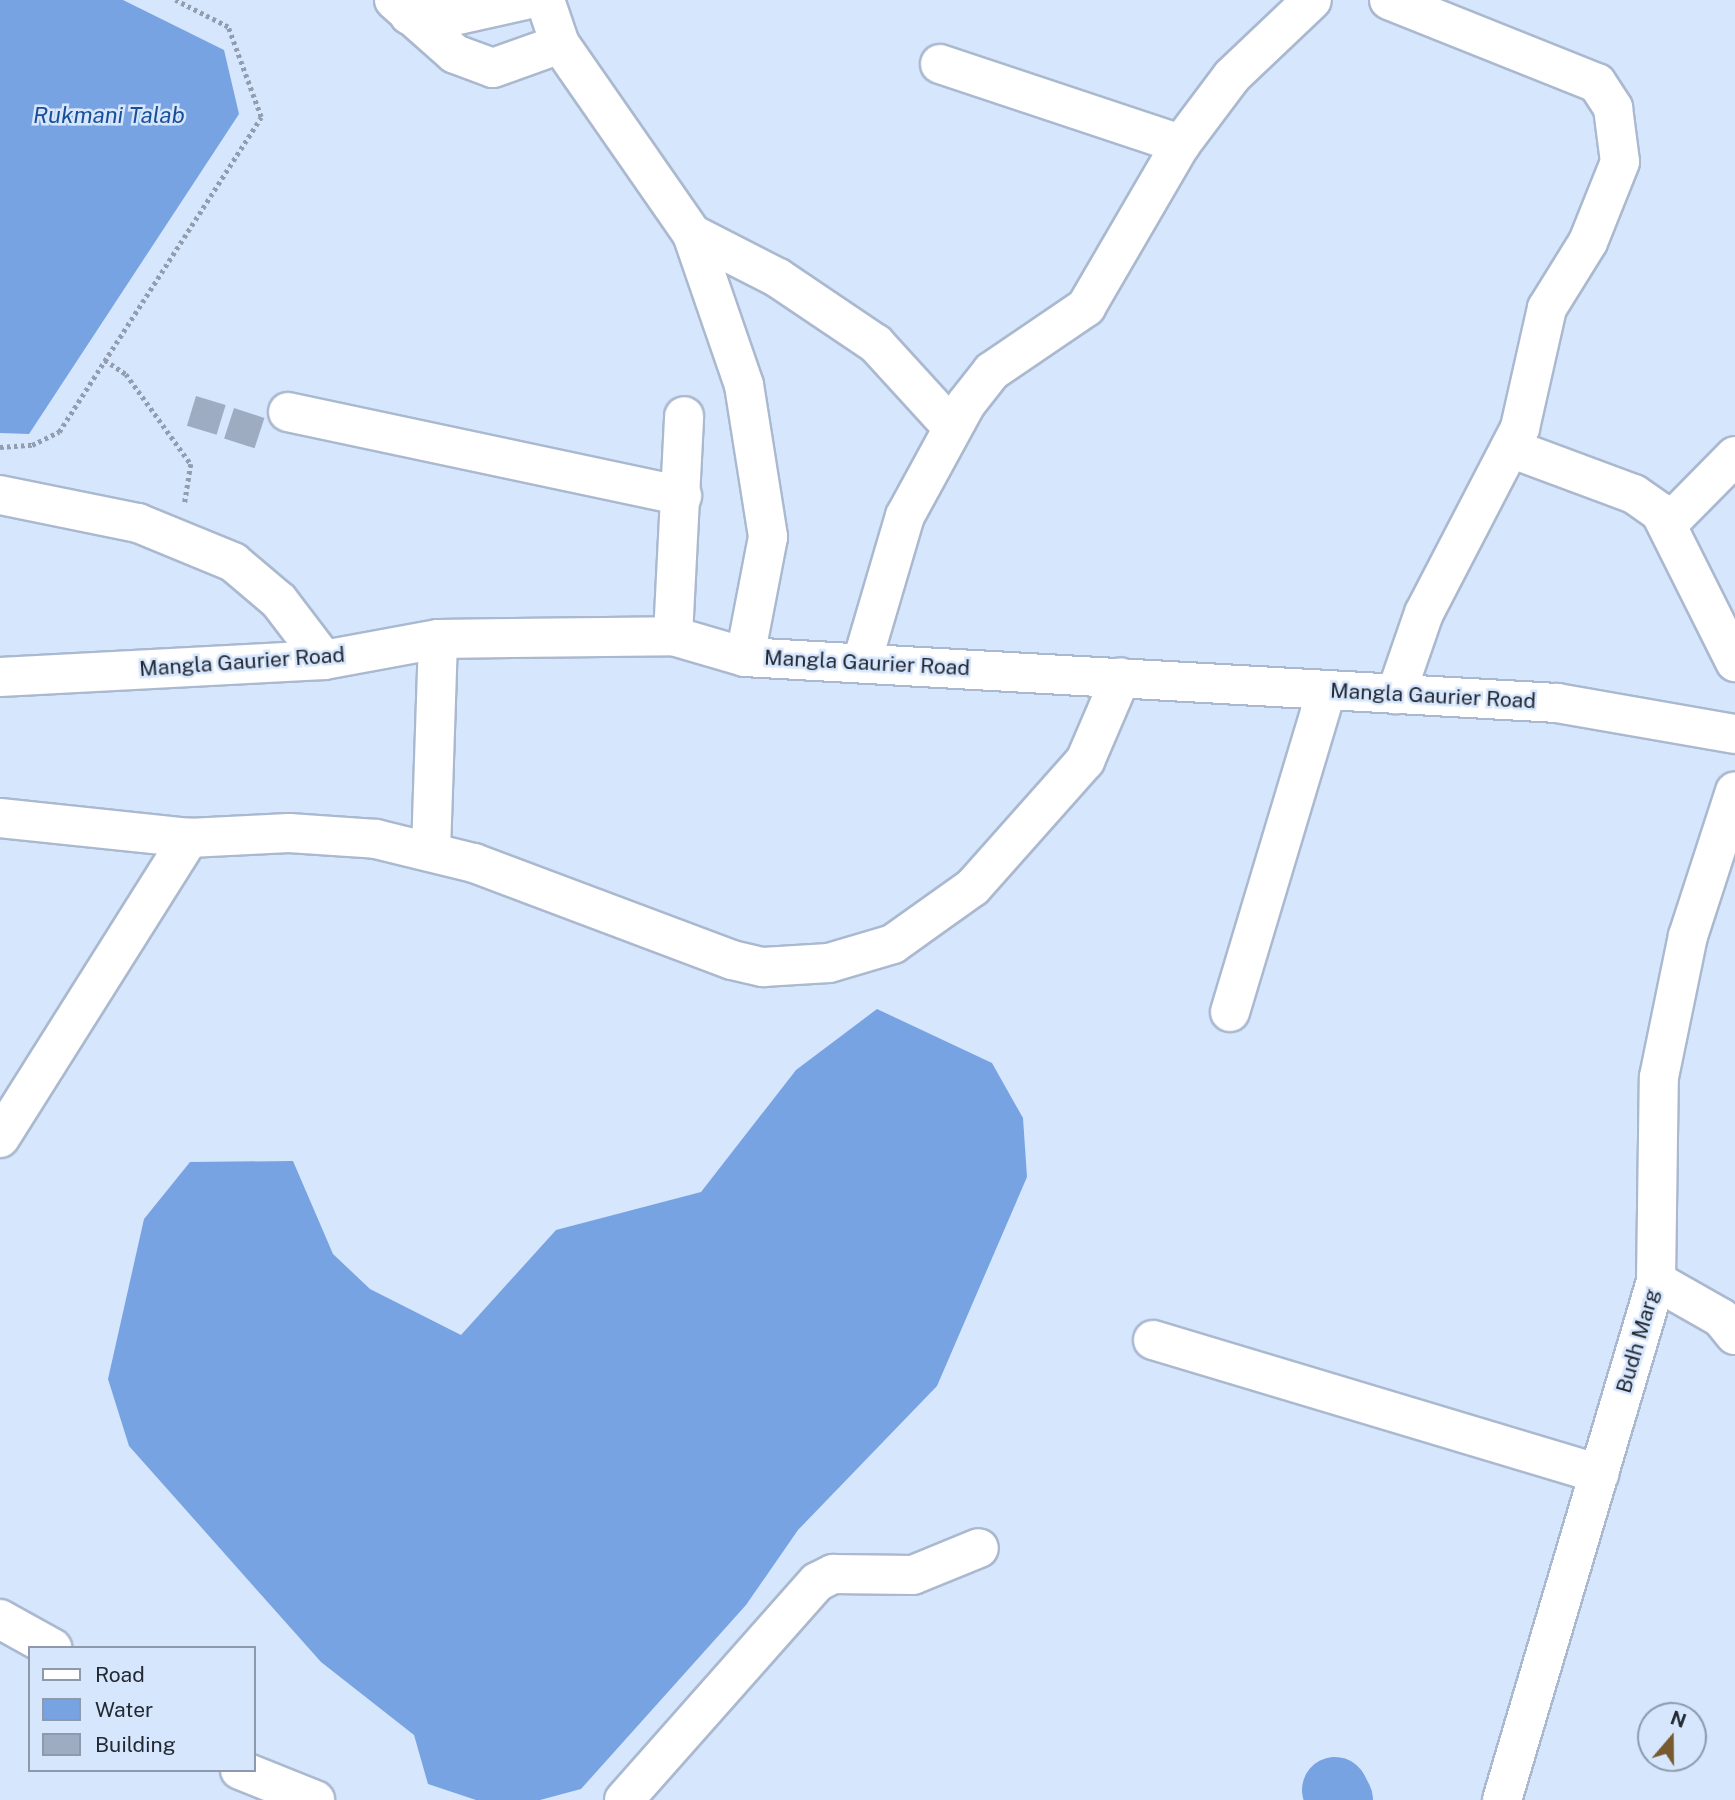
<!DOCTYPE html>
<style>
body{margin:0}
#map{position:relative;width:1735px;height:1800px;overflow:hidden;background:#d6e6fd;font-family:"Public Sans",sans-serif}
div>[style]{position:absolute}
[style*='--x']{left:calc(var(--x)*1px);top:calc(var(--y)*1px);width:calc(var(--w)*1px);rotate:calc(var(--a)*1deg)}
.water>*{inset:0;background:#78a3e2}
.river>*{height:66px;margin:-33px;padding:0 33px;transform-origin:33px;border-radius:33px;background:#78a3e2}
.building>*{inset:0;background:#9eacc2;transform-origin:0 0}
.path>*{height:4.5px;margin-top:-2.25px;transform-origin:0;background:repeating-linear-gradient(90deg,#929eb0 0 3.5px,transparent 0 7px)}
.roads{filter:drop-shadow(2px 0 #aab9cf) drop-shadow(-2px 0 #aab9cf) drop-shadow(0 2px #aab9cf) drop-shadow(0 -2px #aab9cf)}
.minor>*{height:38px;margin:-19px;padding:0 19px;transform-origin:19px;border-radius:19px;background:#fff}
span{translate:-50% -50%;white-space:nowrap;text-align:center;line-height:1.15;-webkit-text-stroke:5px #d6e6fd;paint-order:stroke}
.street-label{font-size:21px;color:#232932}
.water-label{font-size:23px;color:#194e99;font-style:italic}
.legend{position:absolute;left:28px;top:1646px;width:228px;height:126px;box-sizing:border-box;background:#d6e6fd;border:2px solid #8e9aac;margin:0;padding:9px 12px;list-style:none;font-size:21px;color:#232932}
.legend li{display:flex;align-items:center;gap:14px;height:35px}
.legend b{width:35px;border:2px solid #8e9aac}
.north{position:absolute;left:1637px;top:1702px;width:70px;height:70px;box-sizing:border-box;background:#d6e6fd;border:2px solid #8e9aac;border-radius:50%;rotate:20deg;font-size:19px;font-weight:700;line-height:28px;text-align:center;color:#232932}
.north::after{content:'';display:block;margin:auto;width:24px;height:32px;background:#775b2e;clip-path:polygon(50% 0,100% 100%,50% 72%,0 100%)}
</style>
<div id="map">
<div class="water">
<i style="clip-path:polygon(0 0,123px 0,224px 50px,239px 114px,29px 434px,0 433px)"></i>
<i style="clip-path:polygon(877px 1009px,992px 1063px,1023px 1118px,1027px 1177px,937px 1386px,798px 1530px,746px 1605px,581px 1789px,540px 1800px,476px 1800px,428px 1784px,414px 1735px,321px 1662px,129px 1446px,108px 1379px,144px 1219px,190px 1162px,293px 1161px,333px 1254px,370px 1289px,461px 1335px,556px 1230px,701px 1192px,796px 1070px)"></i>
</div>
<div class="river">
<i style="--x:1335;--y:1790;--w:11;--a:63"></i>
</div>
<div class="building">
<i style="left:196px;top:396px;width:31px;height:31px;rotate:17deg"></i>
<i style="left:234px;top:408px;width:32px;height:32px;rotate:18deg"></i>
</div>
<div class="path">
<i style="--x:105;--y:360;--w:25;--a:34"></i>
<i style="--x:126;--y:374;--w:111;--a:54.2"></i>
<i style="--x:191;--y:464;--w:39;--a:99"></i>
<i style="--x:0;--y:447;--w:32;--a:-4"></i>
<i style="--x:32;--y:445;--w:30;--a:-26"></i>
<i style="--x:59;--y:432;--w:374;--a:-57.3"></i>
<i style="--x:261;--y:117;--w:96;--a:-110.1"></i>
<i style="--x:228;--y:27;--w:59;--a:-153"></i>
</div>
<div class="roads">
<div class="minor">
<i style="--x:394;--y:0;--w:81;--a:41.5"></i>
<i style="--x:455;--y:54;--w:40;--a:20.2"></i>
<i style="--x:493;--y:68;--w:71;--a:-19.7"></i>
<i style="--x:545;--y:0;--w:46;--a:71.2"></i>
<i style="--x:560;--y:44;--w:231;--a:55.2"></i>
<i style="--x:692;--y:234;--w:160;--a:71"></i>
<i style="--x:744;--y:385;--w:154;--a:81"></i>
<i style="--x:768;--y:537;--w:122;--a:100.9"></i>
<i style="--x:1389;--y:0;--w:224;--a:21.8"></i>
<i style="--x:1597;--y:83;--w:30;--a:57"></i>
<i style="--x:1613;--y:108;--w:54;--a:82.6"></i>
<i style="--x:1620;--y:162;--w:86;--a:111.8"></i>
<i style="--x:1588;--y:242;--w:78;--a:121.8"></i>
<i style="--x:1547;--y:308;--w:123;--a:102.7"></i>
<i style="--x:1520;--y:428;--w:208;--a:117.4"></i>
<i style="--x:1424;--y:613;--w:86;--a:109.1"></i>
<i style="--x:409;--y:15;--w:40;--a:2.9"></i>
<i style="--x:449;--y:17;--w:78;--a:-12.6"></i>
<i style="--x:940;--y:64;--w:254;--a:18.4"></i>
<i style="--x:692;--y:234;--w:97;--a:27.1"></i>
<i style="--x:778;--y:278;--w:118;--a:34"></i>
<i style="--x:876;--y:344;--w:111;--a:47.6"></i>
<i style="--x:288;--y:412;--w:403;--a:12"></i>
<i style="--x:1510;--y:448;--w:132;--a:20.4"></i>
<i style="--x:1634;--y:494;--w:32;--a:35"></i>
<i style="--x:1660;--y:512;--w:168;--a:63.4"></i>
<i style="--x:0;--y:495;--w:141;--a:11.5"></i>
<i style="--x:138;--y:523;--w:103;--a:22.3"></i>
<i style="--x:233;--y:562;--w:60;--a:40.3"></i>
<i style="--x:279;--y:601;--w:74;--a:52.7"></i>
<i style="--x:1667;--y:525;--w:97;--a:-45.4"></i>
<i style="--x:673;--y:636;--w:220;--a:-87.1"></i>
<i style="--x:862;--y:662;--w:152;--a:-73.6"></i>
<i style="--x:905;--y:516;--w:128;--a:-61.4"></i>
<i style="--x:966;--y:404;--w:42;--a:-51.8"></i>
<i style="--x:992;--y:371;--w:114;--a:-34.2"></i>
<i style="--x:1086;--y:307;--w:189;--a:-59.8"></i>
<i style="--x:1181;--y:144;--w:85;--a:-53.1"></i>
<i style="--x:1232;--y:76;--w:110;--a:-43.5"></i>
<i style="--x:0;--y:677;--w:324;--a:-3"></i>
<i style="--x:324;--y:660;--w:116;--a:-10.4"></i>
<i style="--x:438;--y:639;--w:235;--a:-0.7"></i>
<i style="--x:673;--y:636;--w:75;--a:16.3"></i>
<i style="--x:745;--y:657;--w:813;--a:3.24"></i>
<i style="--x:1557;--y:703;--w:181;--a:9.9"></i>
<i style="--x:0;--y:818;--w:190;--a:6"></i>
<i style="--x:189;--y:838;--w:100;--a:-2.9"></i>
<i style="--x:289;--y:833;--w:87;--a:3.9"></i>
<i style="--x:376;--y:839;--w:101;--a:13.8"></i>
<i style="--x:474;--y:863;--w:276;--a:20.6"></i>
<i style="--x:732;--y:960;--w:32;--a:13"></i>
<i style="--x:763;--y:967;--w:66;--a:-3.5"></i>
<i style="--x:829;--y:963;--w:67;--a:-16.5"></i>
<i style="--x:893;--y:944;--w:98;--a:-35.5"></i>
<i style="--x:973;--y:887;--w:169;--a:-48.4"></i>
<i style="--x:1085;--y:761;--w:91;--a:-66.8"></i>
<i style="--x:431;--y:851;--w:212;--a:-88.1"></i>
<i style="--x:1230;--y:1012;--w:335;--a:-73.3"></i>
<i style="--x:0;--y:1138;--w:355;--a:-57.8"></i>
<i style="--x:1656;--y:1281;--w:75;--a:29.6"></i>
<i style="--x:1721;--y:1318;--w:22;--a:51"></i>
<i style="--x:1153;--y:1340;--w:466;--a:16.7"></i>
<i style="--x:0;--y:1619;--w:60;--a:29.1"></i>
<i style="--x:240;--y:1770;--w:81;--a:21.8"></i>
<i style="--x:624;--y:1800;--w:291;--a:-48.5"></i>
<i style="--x:817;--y:1582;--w:18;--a:-27"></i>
<i style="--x:833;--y:1574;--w:80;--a:0.7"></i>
<i style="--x:913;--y:1575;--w:71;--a:-22.2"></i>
<i style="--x:1502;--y:1800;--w:541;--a:-73.47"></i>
<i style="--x:1656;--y:1281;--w:204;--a:-89.2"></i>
<i style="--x:1659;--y:1077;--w:144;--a:-78.4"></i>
<i style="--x:1688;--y:936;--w:152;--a:-72"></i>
</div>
</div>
<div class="street-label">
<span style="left:242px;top:662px;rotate:-4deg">Mangla Gaurier Road</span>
<span style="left:867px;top:663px;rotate:3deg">Mangla Gaurier Road</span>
<span style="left:1433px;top:696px;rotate:3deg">Mangla Gaurier Road</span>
<span style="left:1638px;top:1341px;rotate:-74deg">Budh Marg</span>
</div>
<div class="water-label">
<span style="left:109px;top:115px">Rukmani Talab</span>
</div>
<ul class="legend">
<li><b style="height:9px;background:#fff"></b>Road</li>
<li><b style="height:19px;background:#78a3e2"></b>Water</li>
<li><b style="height:19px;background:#9eacc2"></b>Building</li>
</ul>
<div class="north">N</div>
</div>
